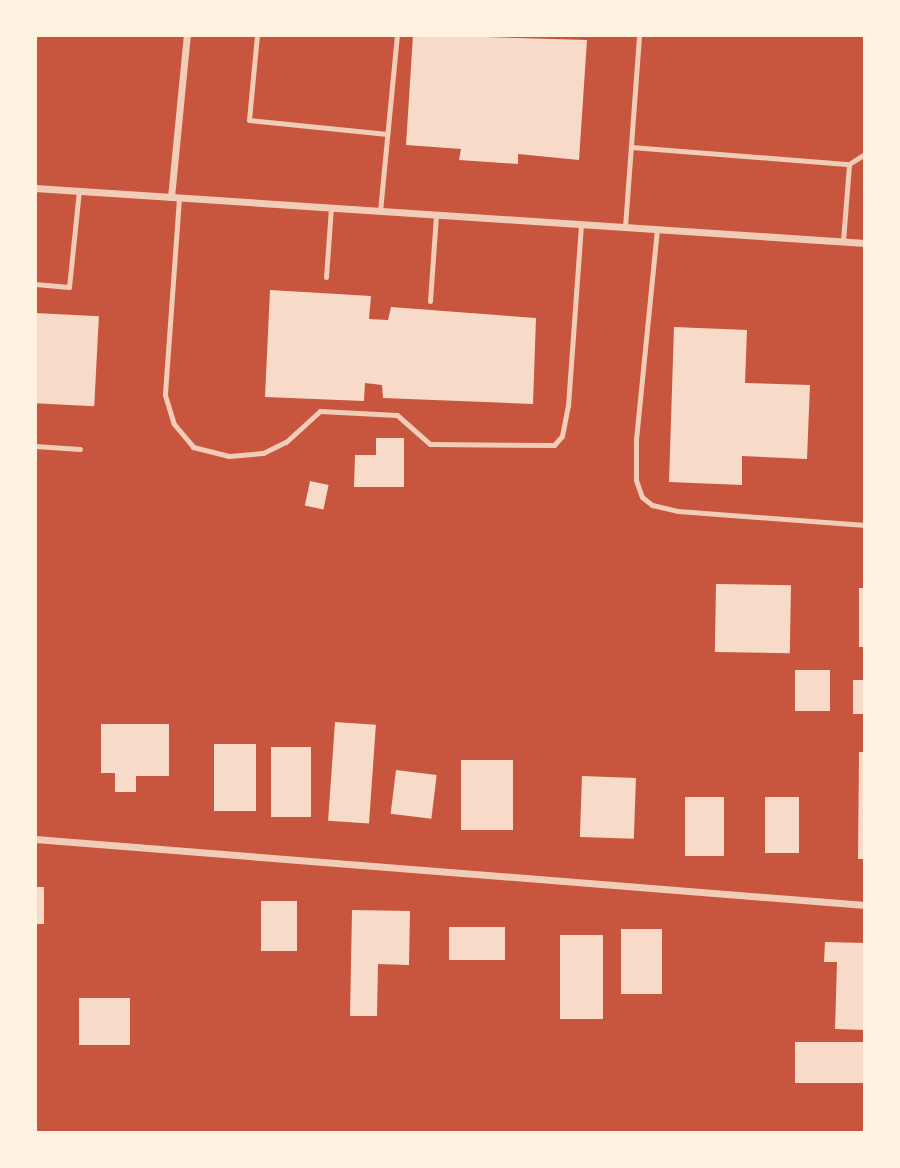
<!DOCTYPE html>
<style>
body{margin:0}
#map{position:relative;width:900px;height:1168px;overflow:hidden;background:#c8553d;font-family:Inter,sans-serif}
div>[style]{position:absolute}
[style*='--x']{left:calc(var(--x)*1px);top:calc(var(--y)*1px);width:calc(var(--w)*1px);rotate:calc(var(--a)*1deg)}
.building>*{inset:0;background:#f7dbc8;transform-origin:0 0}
.service>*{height:5px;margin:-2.5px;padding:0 2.5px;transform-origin:2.5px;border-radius:2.5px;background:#f1ccb7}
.minor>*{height:7px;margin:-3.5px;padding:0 3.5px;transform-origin:3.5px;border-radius:3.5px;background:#f1ccb7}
span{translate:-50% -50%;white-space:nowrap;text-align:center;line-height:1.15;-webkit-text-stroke:5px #fff3e0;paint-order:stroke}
.frame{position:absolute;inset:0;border:37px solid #fff3e0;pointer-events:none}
</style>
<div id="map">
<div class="building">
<i style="clip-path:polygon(413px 35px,587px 40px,579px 160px,518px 154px,518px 164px,459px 160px,461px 149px,406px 145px)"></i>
<i style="clip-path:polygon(270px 290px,371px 296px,369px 319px,388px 320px,391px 307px,536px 318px,533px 404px,383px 398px,382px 385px,365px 383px,364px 401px,265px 397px)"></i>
<i style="left:35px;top:313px;width:64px;height:90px;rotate:3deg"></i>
<i style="clip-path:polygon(674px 327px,747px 330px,745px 383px,810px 385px,807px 459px,742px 456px,742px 485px,669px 482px)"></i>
<i style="clip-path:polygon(376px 438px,404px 438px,404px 487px,354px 487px,355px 455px,376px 455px)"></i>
<i style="left:310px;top:481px;width:19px;height:25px;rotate:12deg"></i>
<i style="left:716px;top:584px;width:75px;height:68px;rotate:1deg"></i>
<i style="left:859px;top:588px;width:6px;height:59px"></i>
<i style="left:795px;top:670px;width:35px;height:41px"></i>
<i style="left:853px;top:680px;width:12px;height:34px"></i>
<i style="left:335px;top:722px;width:41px;height:99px;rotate:4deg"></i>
<i style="clip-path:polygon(101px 724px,169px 724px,169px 776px,136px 776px,136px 792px,115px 792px,115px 773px,101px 773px)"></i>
<i style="left:214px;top:744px;width:42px;height:67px"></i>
<i style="left:271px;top:747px;width:40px;height:70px"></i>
<i style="clip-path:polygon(859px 752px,865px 752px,865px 859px,858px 859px)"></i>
<i style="left:461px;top:760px;width:52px;height:70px"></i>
<i style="left:396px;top:770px;width:41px;height:44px;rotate:7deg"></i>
<i style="left:582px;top:776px;width:54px;height:61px;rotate:2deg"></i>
<i style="left:685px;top:797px;width:39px;height:59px"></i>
<i style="left:765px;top:797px;width:34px;height:56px"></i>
<i style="left:35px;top:887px;width:9px;height:37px"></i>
<i style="left:261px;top:901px;width:36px;height:50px"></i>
<i style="clip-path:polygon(352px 910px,410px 911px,409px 965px,378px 964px,377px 1016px,350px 1016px)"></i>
<i style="left:449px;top:927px;width:56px;height:33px"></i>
<i style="left:621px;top:929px;width:41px;height:65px"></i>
<i style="left:560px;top:935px;width:43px;height:84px"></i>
<i style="clip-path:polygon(825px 942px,865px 943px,865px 1030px,835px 1029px,837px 962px,824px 962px)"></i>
<i style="left:79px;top:998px;width:51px;height:47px"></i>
<i style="left:795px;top:1042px;width:70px;height:41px"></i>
</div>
<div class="service">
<i style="--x:257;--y:35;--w:85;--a:95.4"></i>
<i style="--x:249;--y:120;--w:139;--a:5.8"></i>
<i style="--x:631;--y:147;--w:219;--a:4.5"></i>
<i style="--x:849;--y:164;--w:19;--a:-32"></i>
<i style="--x:179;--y:198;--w:197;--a:94.1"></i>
<i style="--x:165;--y:395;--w:30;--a:73"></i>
<i style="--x:174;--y:424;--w:30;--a:50"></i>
<i style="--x:193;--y:447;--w:37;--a:14"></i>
<i style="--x:229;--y:456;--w:34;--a:-5"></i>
<i style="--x:263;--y:453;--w:25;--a:-26"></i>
<i style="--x:286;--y:442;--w:46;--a:-42.4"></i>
<i style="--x:320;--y:411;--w:77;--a:3"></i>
<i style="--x:397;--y:415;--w:44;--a:41.3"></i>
<i style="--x:430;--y:444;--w:124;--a:0.5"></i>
<i style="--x:554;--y:445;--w:12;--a:-48"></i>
<i style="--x:562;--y:436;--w:31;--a:-79"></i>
<i style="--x:568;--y:406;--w:182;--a:-85.9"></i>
<i style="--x:380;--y:211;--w:177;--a:-84.5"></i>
<i style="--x:625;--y:227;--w:193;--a:-85.8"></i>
<i style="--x:657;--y:229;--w:212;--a:95.7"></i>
<i style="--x:636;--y:440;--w:40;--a:90"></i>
<i style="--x:636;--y:480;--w:18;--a:71"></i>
<i style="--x:642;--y:497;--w:13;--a:39"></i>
<i style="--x:652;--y:505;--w:27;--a:13"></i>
<i style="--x:678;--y:511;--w:188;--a:4.3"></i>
<i style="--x:843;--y:241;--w:77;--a:-85.5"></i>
<i style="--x:326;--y:277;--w:69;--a:-85.9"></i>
<i style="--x:35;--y:284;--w:34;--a:5"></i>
<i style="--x:69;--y:287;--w:97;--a:-84.1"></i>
<i style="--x:430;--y:301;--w:86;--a:-86"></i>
<i style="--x:35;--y:446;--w:45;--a:3.8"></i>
</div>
<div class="minor">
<i style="--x:35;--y:188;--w:832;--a:3.79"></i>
<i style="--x:171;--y:197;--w:163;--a:-84.4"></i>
<i style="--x:35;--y:839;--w:833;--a:4.55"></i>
</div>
<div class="frame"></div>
</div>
